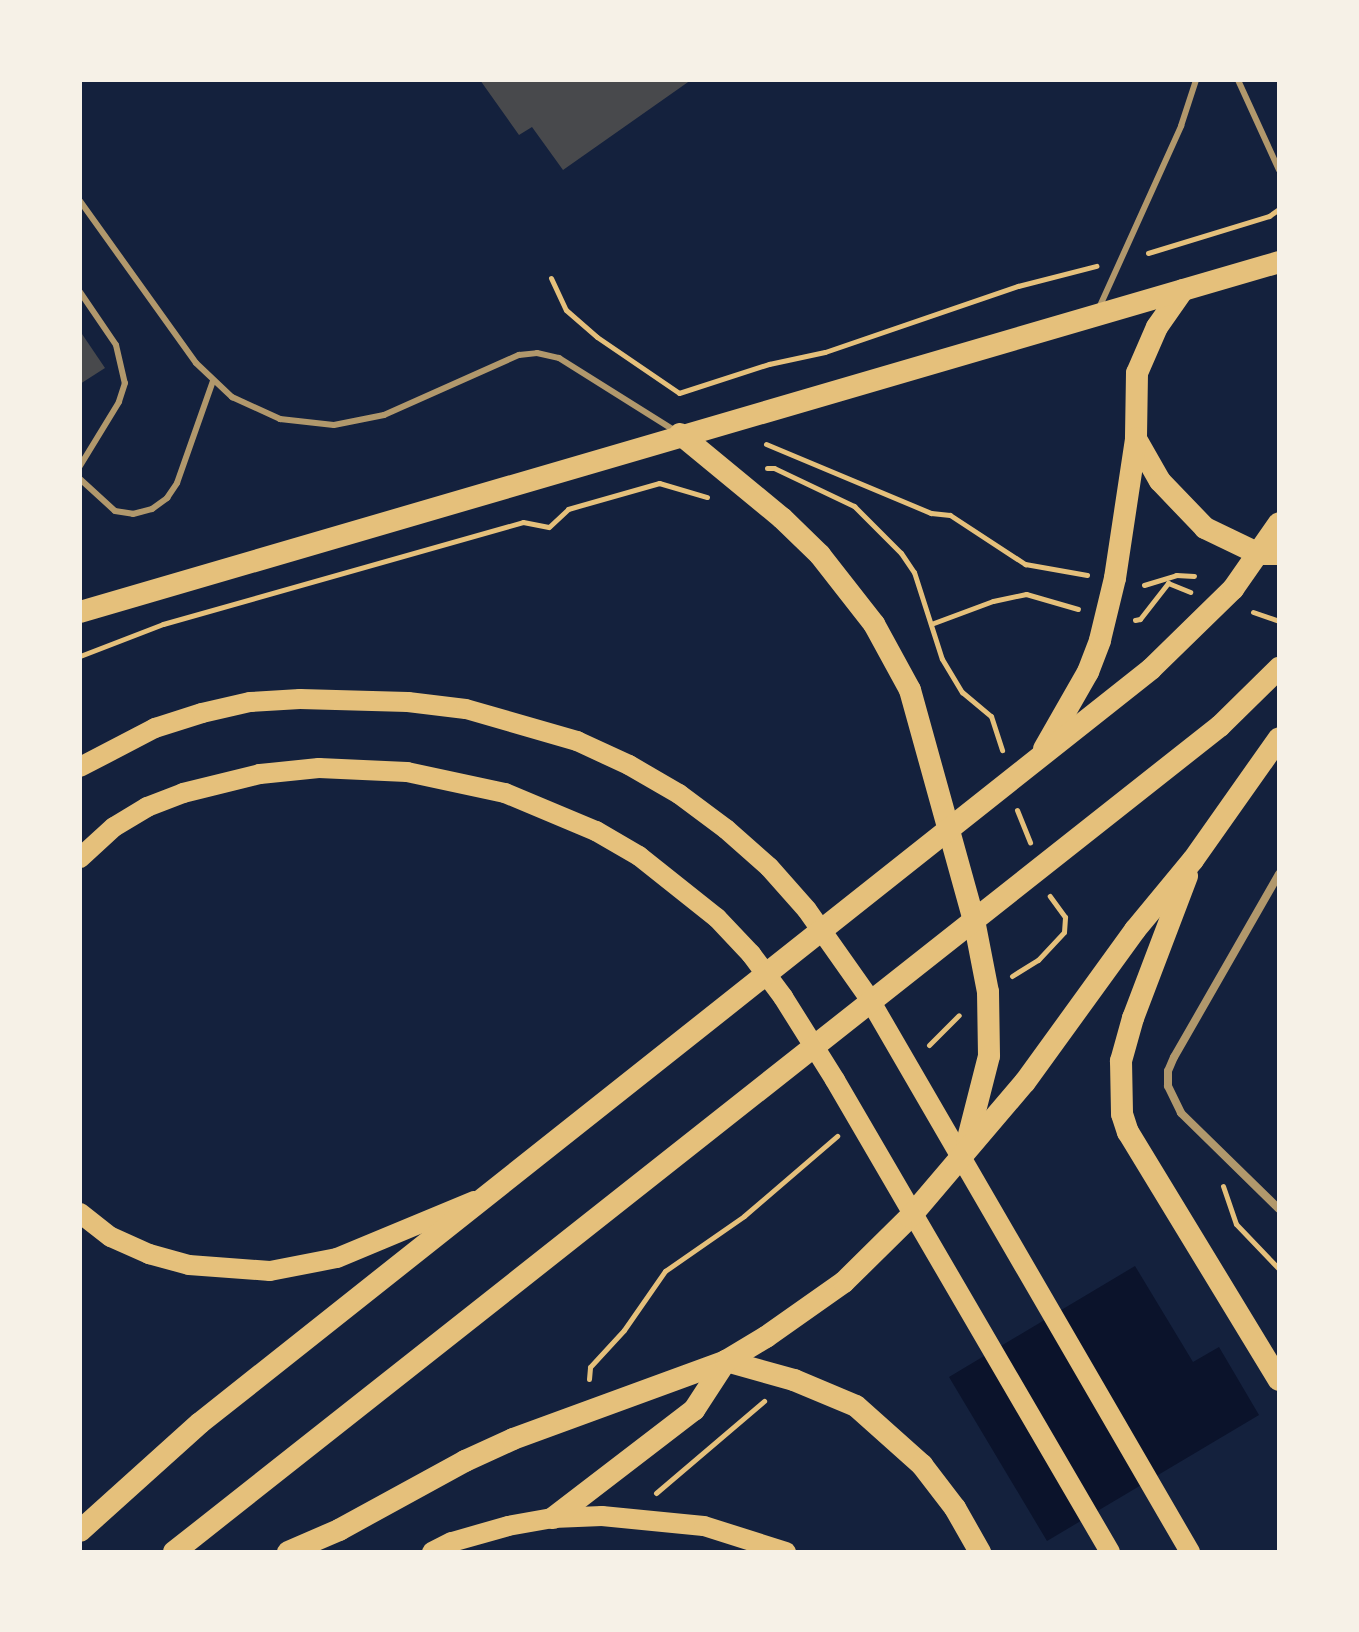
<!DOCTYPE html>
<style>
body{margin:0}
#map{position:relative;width:1359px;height:1632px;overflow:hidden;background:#14213d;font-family:"Playfair Display",serif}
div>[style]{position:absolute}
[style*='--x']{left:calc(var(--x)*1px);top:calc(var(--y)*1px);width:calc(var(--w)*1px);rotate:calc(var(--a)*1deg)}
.water>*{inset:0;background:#0b132b}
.building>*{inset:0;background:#48494c}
.path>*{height:5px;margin:-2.5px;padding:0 2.5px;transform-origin:2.5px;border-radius:2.5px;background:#e5c07b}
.service>*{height:6px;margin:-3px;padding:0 3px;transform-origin:3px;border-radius:3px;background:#b1986c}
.minor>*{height:8px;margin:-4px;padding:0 4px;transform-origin:4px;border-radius:4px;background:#b1986c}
.primary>*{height:20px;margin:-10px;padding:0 10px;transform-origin:10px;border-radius:10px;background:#e5c07b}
.trunk>*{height:22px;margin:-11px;padding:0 11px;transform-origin:11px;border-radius:11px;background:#e5c07b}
span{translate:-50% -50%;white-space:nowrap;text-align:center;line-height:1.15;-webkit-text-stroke:6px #f6f1e7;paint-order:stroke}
.frame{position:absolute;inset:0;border:82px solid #f6f1e7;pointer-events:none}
</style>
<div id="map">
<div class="water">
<i style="clip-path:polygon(1135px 1266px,1193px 1362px,1219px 1347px,1259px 1415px,1047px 1541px,949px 1377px)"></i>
</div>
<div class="building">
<i style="clip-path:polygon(480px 80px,691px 80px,563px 170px,532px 127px,519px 135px)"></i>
<i style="clip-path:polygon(80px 331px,105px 368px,80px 384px)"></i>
</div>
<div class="path">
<i style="--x:1148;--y:253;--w:127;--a:-17"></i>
<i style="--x:1269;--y:216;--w:12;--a:-35"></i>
<i style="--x:551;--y:278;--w:35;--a:65"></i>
<i style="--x:566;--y:310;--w:41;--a:41.1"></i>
<i style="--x:597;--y:337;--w:99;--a:34.3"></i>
<i style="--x:679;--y:393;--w:95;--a:-17.9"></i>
<i style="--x:769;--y:364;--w:57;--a:-12.1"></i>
<i style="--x:825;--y:352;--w:204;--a:-18.9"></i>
<i style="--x:1018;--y:286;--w:81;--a:-14.4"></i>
<i style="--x:766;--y:444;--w:179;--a:22.7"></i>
<i style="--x:931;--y:513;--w:19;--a:6"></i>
<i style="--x:950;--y:515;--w:90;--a:33.2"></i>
<i style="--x:1025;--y:564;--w:63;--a:10.1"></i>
<i style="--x:767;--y:468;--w:7;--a:0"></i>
<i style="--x:774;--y:468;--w:89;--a:25.4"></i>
<i style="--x:854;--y:506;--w:66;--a:45"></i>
<i style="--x:901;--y:553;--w:23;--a:56"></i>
<i style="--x:914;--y:572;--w:91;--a:72.2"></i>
<i style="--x:942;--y:659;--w:39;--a:59"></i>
<i style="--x:962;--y:692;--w:38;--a:40"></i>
<i style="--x:991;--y:716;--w:36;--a:72"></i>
<i style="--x:1144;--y:585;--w:34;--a:-17"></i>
<i style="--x:1176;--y:575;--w:18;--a:3"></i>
<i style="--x:1253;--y:612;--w:28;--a:19"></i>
<i style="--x:1135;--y:620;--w:5;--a:-11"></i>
<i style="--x:1140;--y:619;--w:46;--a:-52.1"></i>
<i style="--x:1168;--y:583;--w:24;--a:22"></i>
<i style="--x:931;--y:624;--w:66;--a:-20.4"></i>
<i style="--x:993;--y:601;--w:34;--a:-12"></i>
<i style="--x:1026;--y:594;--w:54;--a:16.1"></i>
<i style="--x:80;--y:656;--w:89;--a:-21.1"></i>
<i style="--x:163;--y:624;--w:374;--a:-15.8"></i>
<i style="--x:523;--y:522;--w:26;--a:11"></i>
<i style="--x:549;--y:527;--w:26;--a:-43"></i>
<i style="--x:568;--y:509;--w:95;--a:-15.9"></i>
<i style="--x:659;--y:483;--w:50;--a:16.3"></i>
<i style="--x:1017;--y:810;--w:35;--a:68"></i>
<i style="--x:1012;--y:976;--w:31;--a:-32"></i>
<i style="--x:1038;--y:960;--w:38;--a:-47"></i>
<i style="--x:1064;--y:932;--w:15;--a:-86"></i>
<i style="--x:1065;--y:917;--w:26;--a:-126"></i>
<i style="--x:929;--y:1045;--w:42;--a:-45"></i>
<i style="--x:1223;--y:1186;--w:40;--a:71.1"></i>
<i style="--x:1236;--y:1224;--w:62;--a:46.3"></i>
<i style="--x:589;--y:1379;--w:12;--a:-85"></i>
<i style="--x:590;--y:1367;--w:50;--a:-47.4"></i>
<i style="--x:624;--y:1330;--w:72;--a:-55.2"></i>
<i style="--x:665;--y:1271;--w:96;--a:-34.8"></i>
<i style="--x:744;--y:1216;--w:123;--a:-40.7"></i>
<i style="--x:656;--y:1493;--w:142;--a:-40.4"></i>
</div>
<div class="service">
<i style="--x:1238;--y:80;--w:99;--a:65.5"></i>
<i style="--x:80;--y:201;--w:199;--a:54.4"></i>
<i style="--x:196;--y:363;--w:50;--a:43.4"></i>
<i style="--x:232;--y:397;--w:53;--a:24.6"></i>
<i style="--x:280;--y:419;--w:54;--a:6.3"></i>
<i style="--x:334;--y:425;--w:51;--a:-11.3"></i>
<i style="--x:384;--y:415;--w:148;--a:-24"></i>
<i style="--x:519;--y:355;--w:18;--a:-6"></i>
<i style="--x:537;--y:353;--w:23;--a:13"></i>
<i style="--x:559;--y:358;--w:139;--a:32.1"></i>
<i style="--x:80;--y:292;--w:64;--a:55.8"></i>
<i style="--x:116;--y:345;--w:39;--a:77"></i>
<i style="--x:125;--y:383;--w:20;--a:108"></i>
<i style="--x:119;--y:402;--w:75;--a:121.4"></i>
<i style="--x:1099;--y:308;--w:200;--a:-65.7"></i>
<i style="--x:1181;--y:126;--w:48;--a:-71.9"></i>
<i style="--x:80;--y:479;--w:47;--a:42.4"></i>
<i style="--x:115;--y:511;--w:18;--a:9"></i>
<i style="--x:133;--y:514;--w:20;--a:-15"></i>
<i style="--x:152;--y:509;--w:19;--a:-36"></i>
<i style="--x:167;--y:498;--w:18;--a:-56"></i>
<i style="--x:177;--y:483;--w:108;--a:-70.6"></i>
</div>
<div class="minor">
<i style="--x:1279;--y:874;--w:211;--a:119.8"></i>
<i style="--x:1174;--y:1057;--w:15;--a:113"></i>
<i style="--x:1168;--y:1071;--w:15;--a:90"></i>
<i style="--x:1168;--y:1086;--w:30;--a:64"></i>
<i style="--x:1181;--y:1113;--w:137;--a:44.4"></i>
</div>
<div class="primary">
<i style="--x:80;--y:767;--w:85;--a:-27.5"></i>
<i style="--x:155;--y:728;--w:49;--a:-17.7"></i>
<i style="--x:202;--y:713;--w:49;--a:-12.9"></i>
<i style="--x:250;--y:702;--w:50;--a:-3.4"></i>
<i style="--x:300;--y:699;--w:108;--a:1.6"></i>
<i style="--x:408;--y:702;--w:58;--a:6.9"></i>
<i style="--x:466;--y:709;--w:116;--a:16.1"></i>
<i style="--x:577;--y:741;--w:57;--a:24.8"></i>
<i style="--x:629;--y:765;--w:58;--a:30.1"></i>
<i style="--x:679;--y:794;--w:59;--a:36.7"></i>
<i style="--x:726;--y:829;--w:57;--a:41.5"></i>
<i style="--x:769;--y:867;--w:57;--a:48.5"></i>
<i style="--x:807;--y:910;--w:104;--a:54.8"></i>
<i style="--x:867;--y:995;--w:644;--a:59.89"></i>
<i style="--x:80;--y:858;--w:46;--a:-42.4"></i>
<i style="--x:114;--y:827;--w:39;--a:-31"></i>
<i style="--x:147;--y:807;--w:39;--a:-21"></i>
<i style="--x:183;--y:793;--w:79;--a:-13.9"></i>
<i style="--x:260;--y:774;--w:59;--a:-5.8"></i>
<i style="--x:319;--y:768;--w:88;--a:2.6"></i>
<i style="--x:407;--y:772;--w:100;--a:12.1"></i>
<i style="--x:505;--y:793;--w:99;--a:22.7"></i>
<i style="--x:596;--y:831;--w:50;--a:30.2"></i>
<i style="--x:639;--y:856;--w:100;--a:38.5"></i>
<i style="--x:717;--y:918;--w:50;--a:46.6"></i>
<i style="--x:751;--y:954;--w:54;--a:53.3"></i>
<i style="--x:783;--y:997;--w:98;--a:57.9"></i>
<i style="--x:835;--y:1080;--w:546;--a:59.77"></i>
<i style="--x:80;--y:1213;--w:39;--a:38"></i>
<i style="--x:111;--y:1237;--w:42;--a:24.1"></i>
<i style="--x:149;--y:1254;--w:41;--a:15.4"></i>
<i style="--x:189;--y:1265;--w:81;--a:4.2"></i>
<i style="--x:270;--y:1271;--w:68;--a:-11"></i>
<i style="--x:337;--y:1258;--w:148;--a:-22.6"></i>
<i style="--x:432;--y:1552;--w:22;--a:-27"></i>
<i style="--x:452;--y:1542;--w:58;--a:-15.9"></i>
<i style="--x:508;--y:1526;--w:46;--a:-10.1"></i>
<i style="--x:553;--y:1518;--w:49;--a:-2.3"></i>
<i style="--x:602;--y:1516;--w:102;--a:5.6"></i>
<i style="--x:704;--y:1526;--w:86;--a:17.6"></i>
</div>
<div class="trunk">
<i style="--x:1183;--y:290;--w:45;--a:125.1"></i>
<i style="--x:1157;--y:327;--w:50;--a:113.5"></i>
<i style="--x:1137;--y:373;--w:66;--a:90.9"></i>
<i style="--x:1136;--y:439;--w:48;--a:60.3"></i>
<i style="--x:1160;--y:481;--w:65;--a:46.2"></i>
<i style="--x:1205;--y:528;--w:60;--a:25.7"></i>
<i style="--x:1259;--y:554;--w:20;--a:0"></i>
<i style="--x:680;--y:434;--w:132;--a:39.5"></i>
<i style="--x:782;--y:518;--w:53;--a:44.2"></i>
<i style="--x:820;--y:555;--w:88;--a:52"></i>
<i style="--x:874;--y:624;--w:75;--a:61.4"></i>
<i style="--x:910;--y:690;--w:239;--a:74.5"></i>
<i style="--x:974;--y:920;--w:73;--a:79"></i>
<i style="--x:988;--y:992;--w:64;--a:89.1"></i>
<i style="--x:989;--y:1056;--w:89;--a:104.3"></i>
<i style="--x:80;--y:612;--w:1249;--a:-16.27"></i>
<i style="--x:1044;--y:749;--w:89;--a:-60.3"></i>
<i style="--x:1088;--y:672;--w:34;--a:-69"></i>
<i style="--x:1100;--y:640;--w:64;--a:-76.4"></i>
<i style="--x:1115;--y:578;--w:141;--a:-81.4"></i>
<i style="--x:1187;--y:876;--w:152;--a:110.8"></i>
<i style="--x:1133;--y:1018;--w:45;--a:105.6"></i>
<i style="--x:1121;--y:1061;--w:53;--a:88.9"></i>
<i style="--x:1122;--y:1114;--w:19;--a:72"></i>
<i style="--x:1128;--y:1132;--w:290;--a:58.7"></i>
<i style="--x:726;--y:1361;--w:71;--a:15.6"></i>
<i style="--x:794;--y:1380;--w:67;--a:22.8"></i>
<i style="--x:856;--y:1406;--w:89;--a:41.8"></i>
<i style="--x:922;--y:1465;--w:54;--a:52.5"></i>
<i style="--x:955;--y:1508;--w:51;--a:60.4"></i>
<i style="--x:553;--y:1518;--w:178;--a:-37.5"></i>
<i style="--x:694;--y:1410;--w:59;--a:-56.9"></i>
<i style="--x:80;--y:1531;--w:161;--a:-42"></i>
<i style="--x:200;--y:1423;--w:1214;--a:-38.41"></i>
<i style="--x:1151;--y:669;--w:115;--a:-44.3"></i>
<i style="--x:1233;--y:589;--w:80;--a:-55.1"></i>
<i style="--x:174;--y:1552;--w:1333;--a:-38.3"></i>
<i style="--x:1220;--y:726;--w:83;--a:-44.5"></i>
<i style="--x:288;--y:1552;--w:56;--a:-23.3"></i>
<i style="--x:339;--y:1530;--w:144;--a:-28.7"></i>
<i style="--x:465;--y:1461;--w:53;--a:-24.6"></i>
<i style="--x:513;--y:1439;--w:227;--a:-20.1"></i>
<i style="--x:726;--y:1361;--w:47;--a:-31"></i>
<i style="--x:766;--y:1337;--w:95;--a:-35.2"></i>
<i style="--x:844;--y:1282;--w:93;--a:-44.6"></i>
<i style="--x:910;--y:1217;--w:177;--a:-49.6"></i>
<i style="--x:1025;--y:1082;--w:188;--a:-54.1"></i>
<i style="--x:1135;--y:930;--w:91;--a:-50.4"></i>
<i style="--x:1193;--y:860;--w:149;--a:-54.8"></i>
</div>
<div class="frame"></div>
</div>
